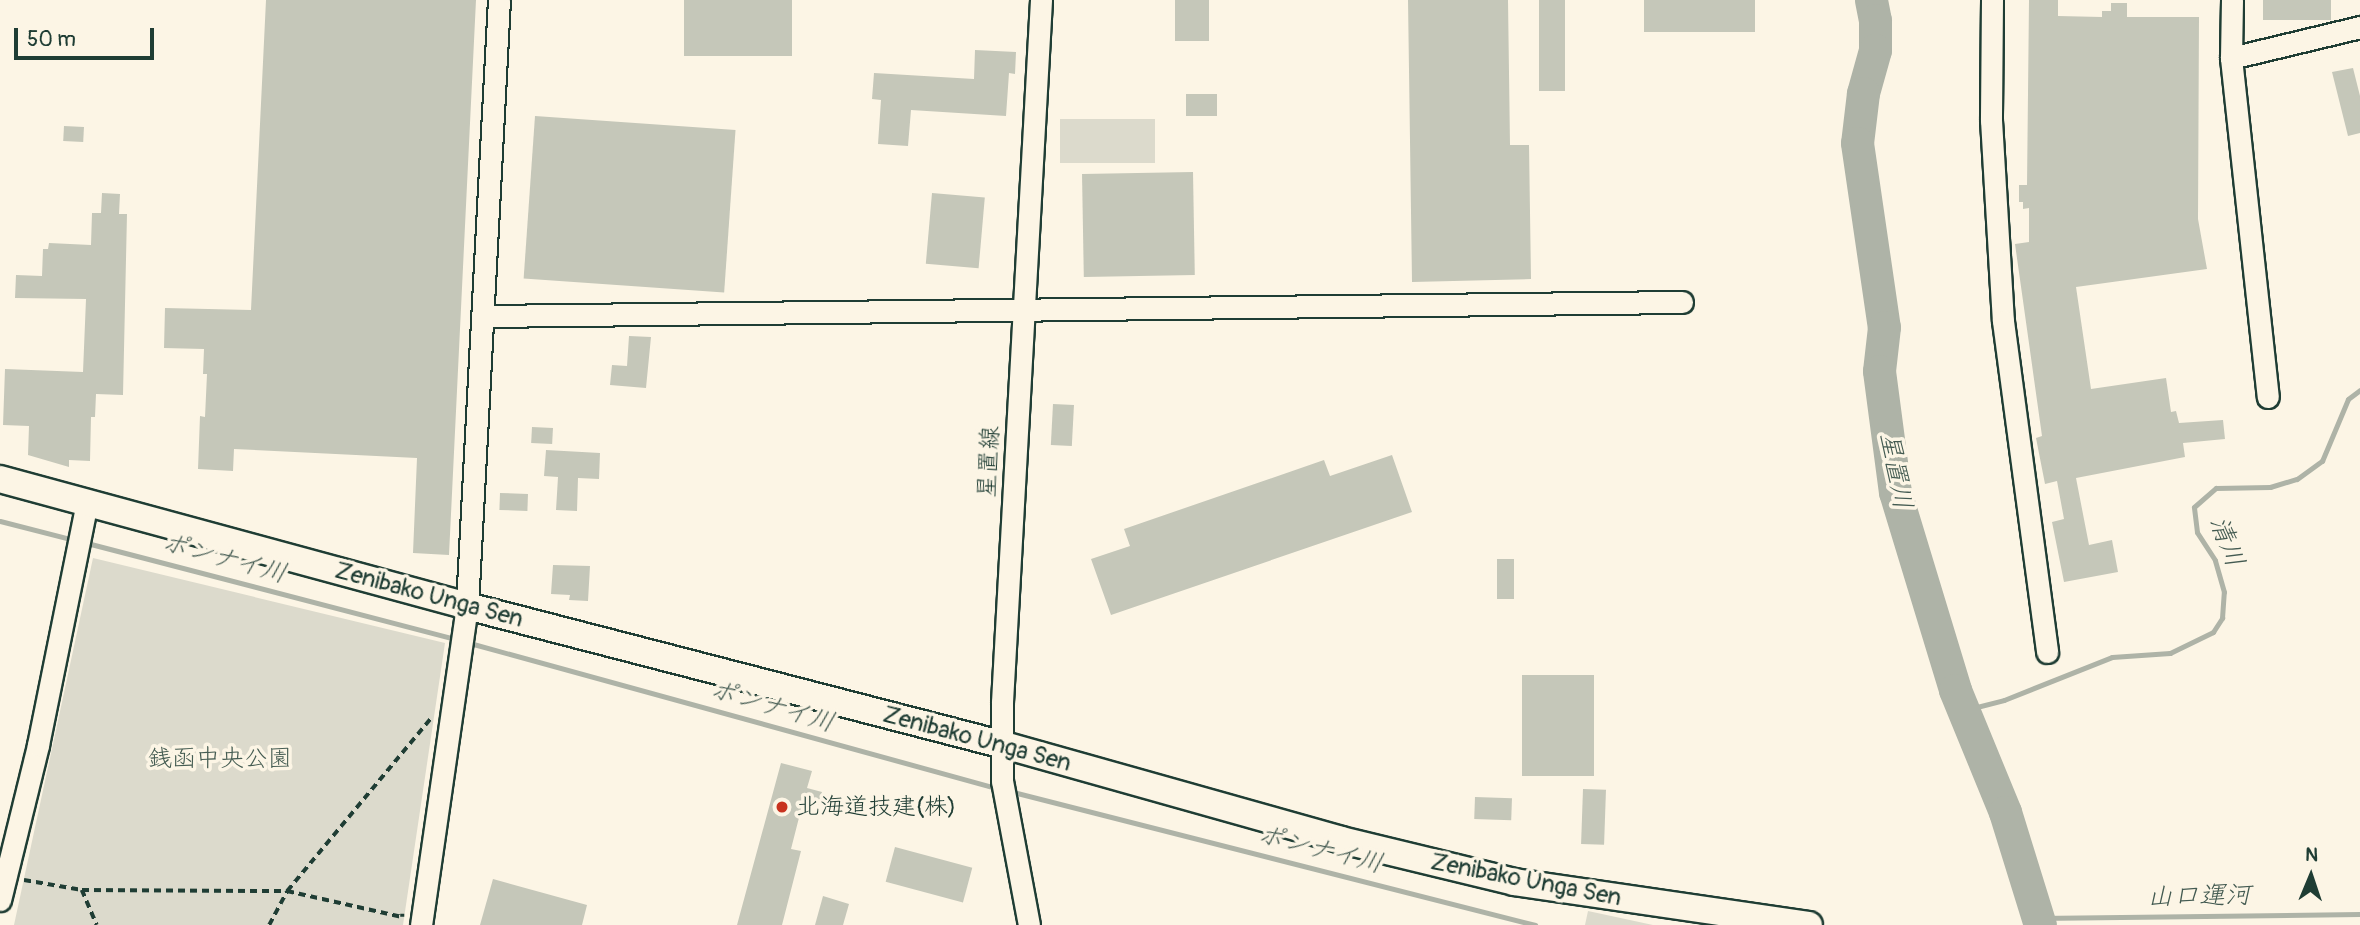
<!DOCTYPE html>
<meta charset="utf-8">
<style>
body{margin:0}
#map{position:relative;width:2360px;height:925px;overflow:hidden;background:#fcf5e5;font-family:Pangolin,"Klee One",sans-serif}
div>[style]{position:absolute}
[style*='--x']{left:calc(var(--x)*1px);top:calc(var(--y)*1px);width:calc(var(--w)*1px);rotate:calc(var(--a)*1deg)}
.green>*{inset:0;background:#dcdacc;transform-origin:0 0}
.stream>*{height:5px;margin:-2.5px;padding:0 2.5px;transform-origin:2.5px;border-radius:2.5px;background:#aeb3a7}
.river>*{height:33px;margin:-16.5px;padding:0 16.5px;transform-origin:16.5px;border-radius:16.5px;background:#aeb3a7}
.building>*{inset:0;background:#c5c7b9;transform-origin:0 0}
.path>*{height:3.5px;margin-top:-1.75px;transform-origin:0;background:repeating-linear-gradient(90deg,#1f3d34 0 7px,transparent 0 12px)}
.roads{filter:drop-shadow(2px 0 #1f3d34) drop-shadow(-2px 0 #1f3d34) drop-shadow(0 2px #1f3d34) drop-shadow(0 -2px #1f3d34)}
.minor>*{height:21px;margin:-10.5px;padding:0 10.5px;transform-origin:10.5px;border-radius:10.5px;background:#fcf5e5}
.tertiary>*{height:26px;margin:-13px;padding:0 13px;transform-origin:13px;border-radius:13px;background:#fcf5e5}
.dots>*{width:19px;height:19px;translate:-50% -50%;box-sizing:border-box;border:4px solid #fcf5e5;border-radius:50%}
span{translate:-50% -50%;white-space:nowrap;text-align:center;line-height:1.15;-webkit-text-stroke:7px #fcf5e5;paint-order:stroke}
.street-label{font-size:24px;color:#1f3d34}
.park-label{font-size:24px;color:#455c52}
.poi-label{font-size:24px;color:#1f3d34}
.left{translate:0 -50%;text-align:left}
.water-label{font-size:26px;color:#435a51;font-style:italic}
.north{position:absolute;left:2276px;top:841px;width:70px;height:70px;-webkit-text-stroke:5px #fcf5e5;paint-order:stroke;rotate:2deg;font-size:19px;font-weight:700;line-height:28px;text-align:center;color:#1f3d34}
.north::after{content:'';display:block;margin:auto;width:24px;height:32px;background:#1f3d34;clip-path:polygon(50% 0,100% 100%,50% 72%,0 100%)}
.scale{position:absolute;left:14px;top:28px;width:140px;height:32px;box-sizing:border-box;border:4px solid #1f3d34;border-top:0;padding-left:9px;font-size:21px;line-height:24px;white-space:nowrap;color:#1f3d34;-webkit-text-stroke:5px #fcf5e5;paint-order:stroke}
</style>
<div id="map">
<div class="green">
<i style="left:1155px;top:119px;width:44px;height:95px;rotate:90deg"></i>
<i style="clip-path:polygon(93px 558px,445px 643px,403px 925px,14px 925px)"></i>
<i style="clip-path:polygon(1588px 911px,1653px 925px,1585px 925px)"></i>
</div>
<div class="stream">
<i style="--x:0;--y:521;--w:76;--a:14.4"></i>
<i style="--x:83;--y:542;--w:385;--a:14.6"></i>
<i style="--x:466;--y:642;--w:550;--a:15.4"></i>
<i style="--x:1965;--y:710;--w:40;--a:-14.4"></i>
<i style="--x:2004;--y:700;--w:116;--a:-21.7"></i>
<i style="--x:2112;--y:657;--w:58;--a:-3.9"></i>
<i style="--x:2170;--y:653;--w:48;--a:-26"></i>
<i style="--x:2213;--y:632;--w:17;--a:-57"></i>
<i style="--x:2222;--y:618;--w:26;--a:-86"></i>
<i style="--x:2224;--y:592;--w:33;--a:-106"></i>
<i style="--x:2215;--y:560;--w:33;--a:-123"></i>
<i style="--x:2197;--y:532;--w:25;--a:-97"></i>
<i style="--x:2194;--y:507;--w:29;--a:-41"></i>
<i style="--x:2216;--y:488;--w:54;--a:-1.1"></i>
<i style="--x:2270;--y:487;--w:28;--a:-17"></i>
<i style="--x:2297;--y:479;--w:31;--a:-36"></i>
<i style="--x:2322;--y:461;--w:67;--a:-67.2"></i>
<i style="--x:2348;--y:399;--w:15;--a:-37"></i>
<i style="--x:1009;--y:791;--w:543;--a:14.29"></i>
<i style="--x:2038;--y:918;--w:322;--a:-0.7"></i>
</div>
<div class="river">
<i style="--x:1871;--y:0;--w:20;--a:79"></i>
<i style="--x:1875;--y:20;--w:30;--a:90"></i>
<i style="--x:1875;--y:50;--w:45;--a:105.6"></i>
<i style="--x:1863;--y:93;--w:50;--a:96.8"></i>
<i style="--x:1857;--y:143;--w:186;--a:81.7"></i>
<i style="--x:1884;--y:327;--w:44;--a:96.5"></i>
<i style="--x:1879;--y:371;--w:122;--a:82.5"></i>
<i style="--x:1895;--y:492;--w:207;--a:73.1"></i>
<i style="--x:1955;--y:690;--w:132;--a:67.7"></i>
<i style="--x:2005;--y:812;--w:118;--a:72.8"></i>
</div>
<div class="building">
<i style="clip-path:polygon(266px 0,476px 0,449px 555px,413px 553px,417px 458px,234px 449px,233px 471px,198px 469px,200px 416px,205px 417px,207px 374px,203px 374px,204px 349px,164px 348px,165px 308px,251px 310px)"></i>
<i style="left:684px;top:0;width:108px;height:56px"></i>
<i style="left:1175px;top:0;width:34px;height:41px"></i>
<i style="clip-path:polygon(1408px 0,1508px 0,1510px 145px,1529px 145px,1531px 279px,1412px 282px)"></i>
<i style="left:1539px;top:0;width:26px;height:91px"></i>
<i style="left:1644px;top:0;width:111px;height:32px"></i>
<i style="clip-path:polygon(2029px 0,2058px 0,2058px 16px,2102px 17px,2102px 11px,2111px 11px,2111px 3px,2127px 3px,2127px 17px,2199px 17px,2198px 219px,2207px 269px,2076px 287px,2091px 389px,2166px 378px,2171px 412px,2176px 411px,2179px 423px,2223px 420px,2225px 439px,2183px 443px,2185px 457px,2076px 478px,2089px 545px,2112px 540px,2118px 572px,2064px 582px,2052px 522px,2064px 519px,2057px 481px,2045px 484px,2036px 438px,2042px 436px,2015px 244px,2029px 242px,2029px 208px,2023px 209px,2023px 202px,2019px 202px,2019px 185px,2027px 185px)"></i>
<i style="left:2263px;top:0;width:68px;height:20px"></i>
<i style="clip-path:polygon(975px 50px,1016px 52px,1015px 74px,1009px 73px,1006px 116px,911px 110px,908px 146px,878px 144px,881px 100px,872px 99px,874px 73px,974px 79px)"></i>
<i style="clip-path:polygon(2353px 68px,2360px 96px,2360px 133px,2348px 136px,2332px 72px)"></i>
<i style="left:1186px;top:94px;width:31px;height:22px"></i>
<i style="left:535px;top:116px;width:201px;height:163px;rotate:4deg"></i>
<i style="left:64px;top:126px;width:20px;height:15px;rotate:3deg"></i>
<i style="left:1193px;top:172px;width:103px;height:111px;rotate:89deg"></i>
<i style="clip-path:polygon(102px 193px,120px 194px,119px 214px,127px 214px,123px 395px,96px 394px,95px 417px,91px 417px,90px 461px,69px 460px,69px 467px,28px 455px,29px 426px,3px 425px,5px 369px,83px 372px,86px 299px,15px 298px,16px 275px,42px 276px,43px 249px,48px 249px,49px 243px,91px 245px,92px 213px,101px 213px)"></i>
<i style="left:932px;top:193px;width:53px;height:71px;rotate:5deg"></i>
<i style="clip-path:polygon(629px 336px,651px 337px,646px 388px,610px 385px,612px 365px,627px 366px)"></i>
<i style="left:1053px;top:404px;width:21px;height:41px;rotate:3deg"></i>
<i style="left:532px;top:427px;width:21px;height:16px;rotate:3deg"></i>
<i style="clip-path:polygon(546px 450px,600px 453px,599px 479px,578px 478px,577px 511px,556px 510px,558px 477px,544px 476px)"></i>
<i style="clip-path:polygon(1392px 455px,1412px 512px,1111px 615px,1091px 559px,1130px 546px,1124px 529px,1324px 460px,1330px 476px)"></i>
<i style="left:500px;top:493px;width:28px;height:17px;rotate:2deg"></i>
<i style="left:1497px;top:559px;width:17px;height:40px"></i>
<i style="clip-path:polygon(553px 565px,590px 566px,588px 601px,569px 600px,570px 595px,551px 594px)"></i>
<i style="left:1522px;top:675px;width:72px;height:101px"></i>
<i style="clip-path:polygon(781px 763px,812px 771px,807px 788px,822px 792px,818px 806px,803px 802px,791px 849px,801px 851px,782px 925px,737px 925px)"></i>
<i style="left:1583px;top:789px;width:23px;height:55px;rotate:2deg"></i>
<i style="left:1475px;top:797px;width:37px;height:22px;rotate:2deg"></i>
<i style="left:895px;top:847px;width:80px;height:36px;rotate:15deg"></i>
<i style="clip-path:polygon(493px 879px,587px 905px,582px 925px,480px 925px)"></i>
<i style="clip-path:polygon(823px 896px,849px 904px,843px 925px,815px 925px)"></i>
</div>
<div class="path">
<i style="--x:24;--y:880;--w:59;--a:9.8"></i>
<i style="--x:82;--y:890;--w:205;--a:0.3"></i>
<i style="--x:287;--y:891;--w:225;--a:-50.2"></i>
<i style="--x:82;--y:890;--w:38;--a:67"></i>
<i style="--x:269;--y:925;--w:38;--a:-62"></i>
<i style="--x:287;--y:891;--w:118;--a:12.7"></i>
<i style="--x:402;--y:917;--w:3;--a:-90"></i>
</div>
<div class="roads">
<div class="minor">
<i style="--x:1992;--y:0;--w:120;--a:90.5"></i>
<i style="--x:1991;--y:120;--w:201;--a:86.6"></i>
<i style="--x:2003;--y:321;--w:334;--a:82.4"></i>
<i style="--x:2232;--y:0;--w:58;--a:91"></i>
<i style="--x:2231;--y:58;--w:341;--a:83.8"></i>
<i style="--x:2231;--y:58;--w:133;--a:-13.5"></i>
<i style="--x:485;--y:316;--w:1197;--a:-0.67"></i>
<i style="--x:0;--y:900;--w:160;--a:-76.2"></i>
<i style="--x:38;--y:745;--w:247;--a:-78.6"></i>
<i style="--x:421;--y:925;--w:322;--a:-81.8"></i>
<i style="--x:467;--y:606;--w:607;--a:-86.98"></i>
<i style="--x:1029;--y:925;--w:147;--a:-100.6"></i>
<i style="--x:1002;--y:781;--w:79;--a:-90"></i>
<i style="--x:1002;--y:702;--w:703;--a:-86.82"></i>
</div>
<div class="tertiary">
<i style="--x:0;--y:479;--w:484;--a:15.2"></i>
<i style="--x:467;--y:606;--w:555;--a:14.51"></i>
<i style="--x:1004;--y:745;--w:350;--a:15.7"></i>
<i style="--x:1341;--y:840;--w:178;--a:13.6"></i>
<i style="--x:1514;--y:882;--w:298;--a:8.3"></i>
</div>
</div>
<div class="dots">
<i style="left:782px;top:807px;background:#c8321e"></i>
</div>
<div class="street-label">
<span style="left:989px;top:462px;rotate:-87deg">星置線</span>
<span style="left:429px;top:595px;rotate:15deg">Zenibako Unga Sen</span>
<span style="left:977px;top:739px;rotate:15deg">Zenibako Unga Sen</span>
<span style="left:1526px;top:880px;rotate:11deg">Zenibako Unga Sen</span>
</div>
<div class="park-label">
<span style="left:220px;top:759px">銭函中央公園</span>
</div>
<div class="poi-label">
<span class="left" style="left:796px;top:807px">北海道技建(株)</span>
</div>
<div class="water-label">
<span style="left:1895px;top:471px;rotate:79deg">星置川</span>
<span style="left:2226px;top:542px;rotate:69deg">清川</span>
<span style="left:224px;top:559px;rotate:15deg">ポンナイ川</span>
<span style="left:772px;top:707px;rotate:16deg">ポンナイ川</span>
<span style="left:1320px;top:850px;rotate:14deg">ポンナイ川</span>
<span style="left:2199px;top:897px;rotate:-1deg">山口運河</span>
</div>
<div class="north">N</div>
<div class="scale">50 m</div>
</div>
